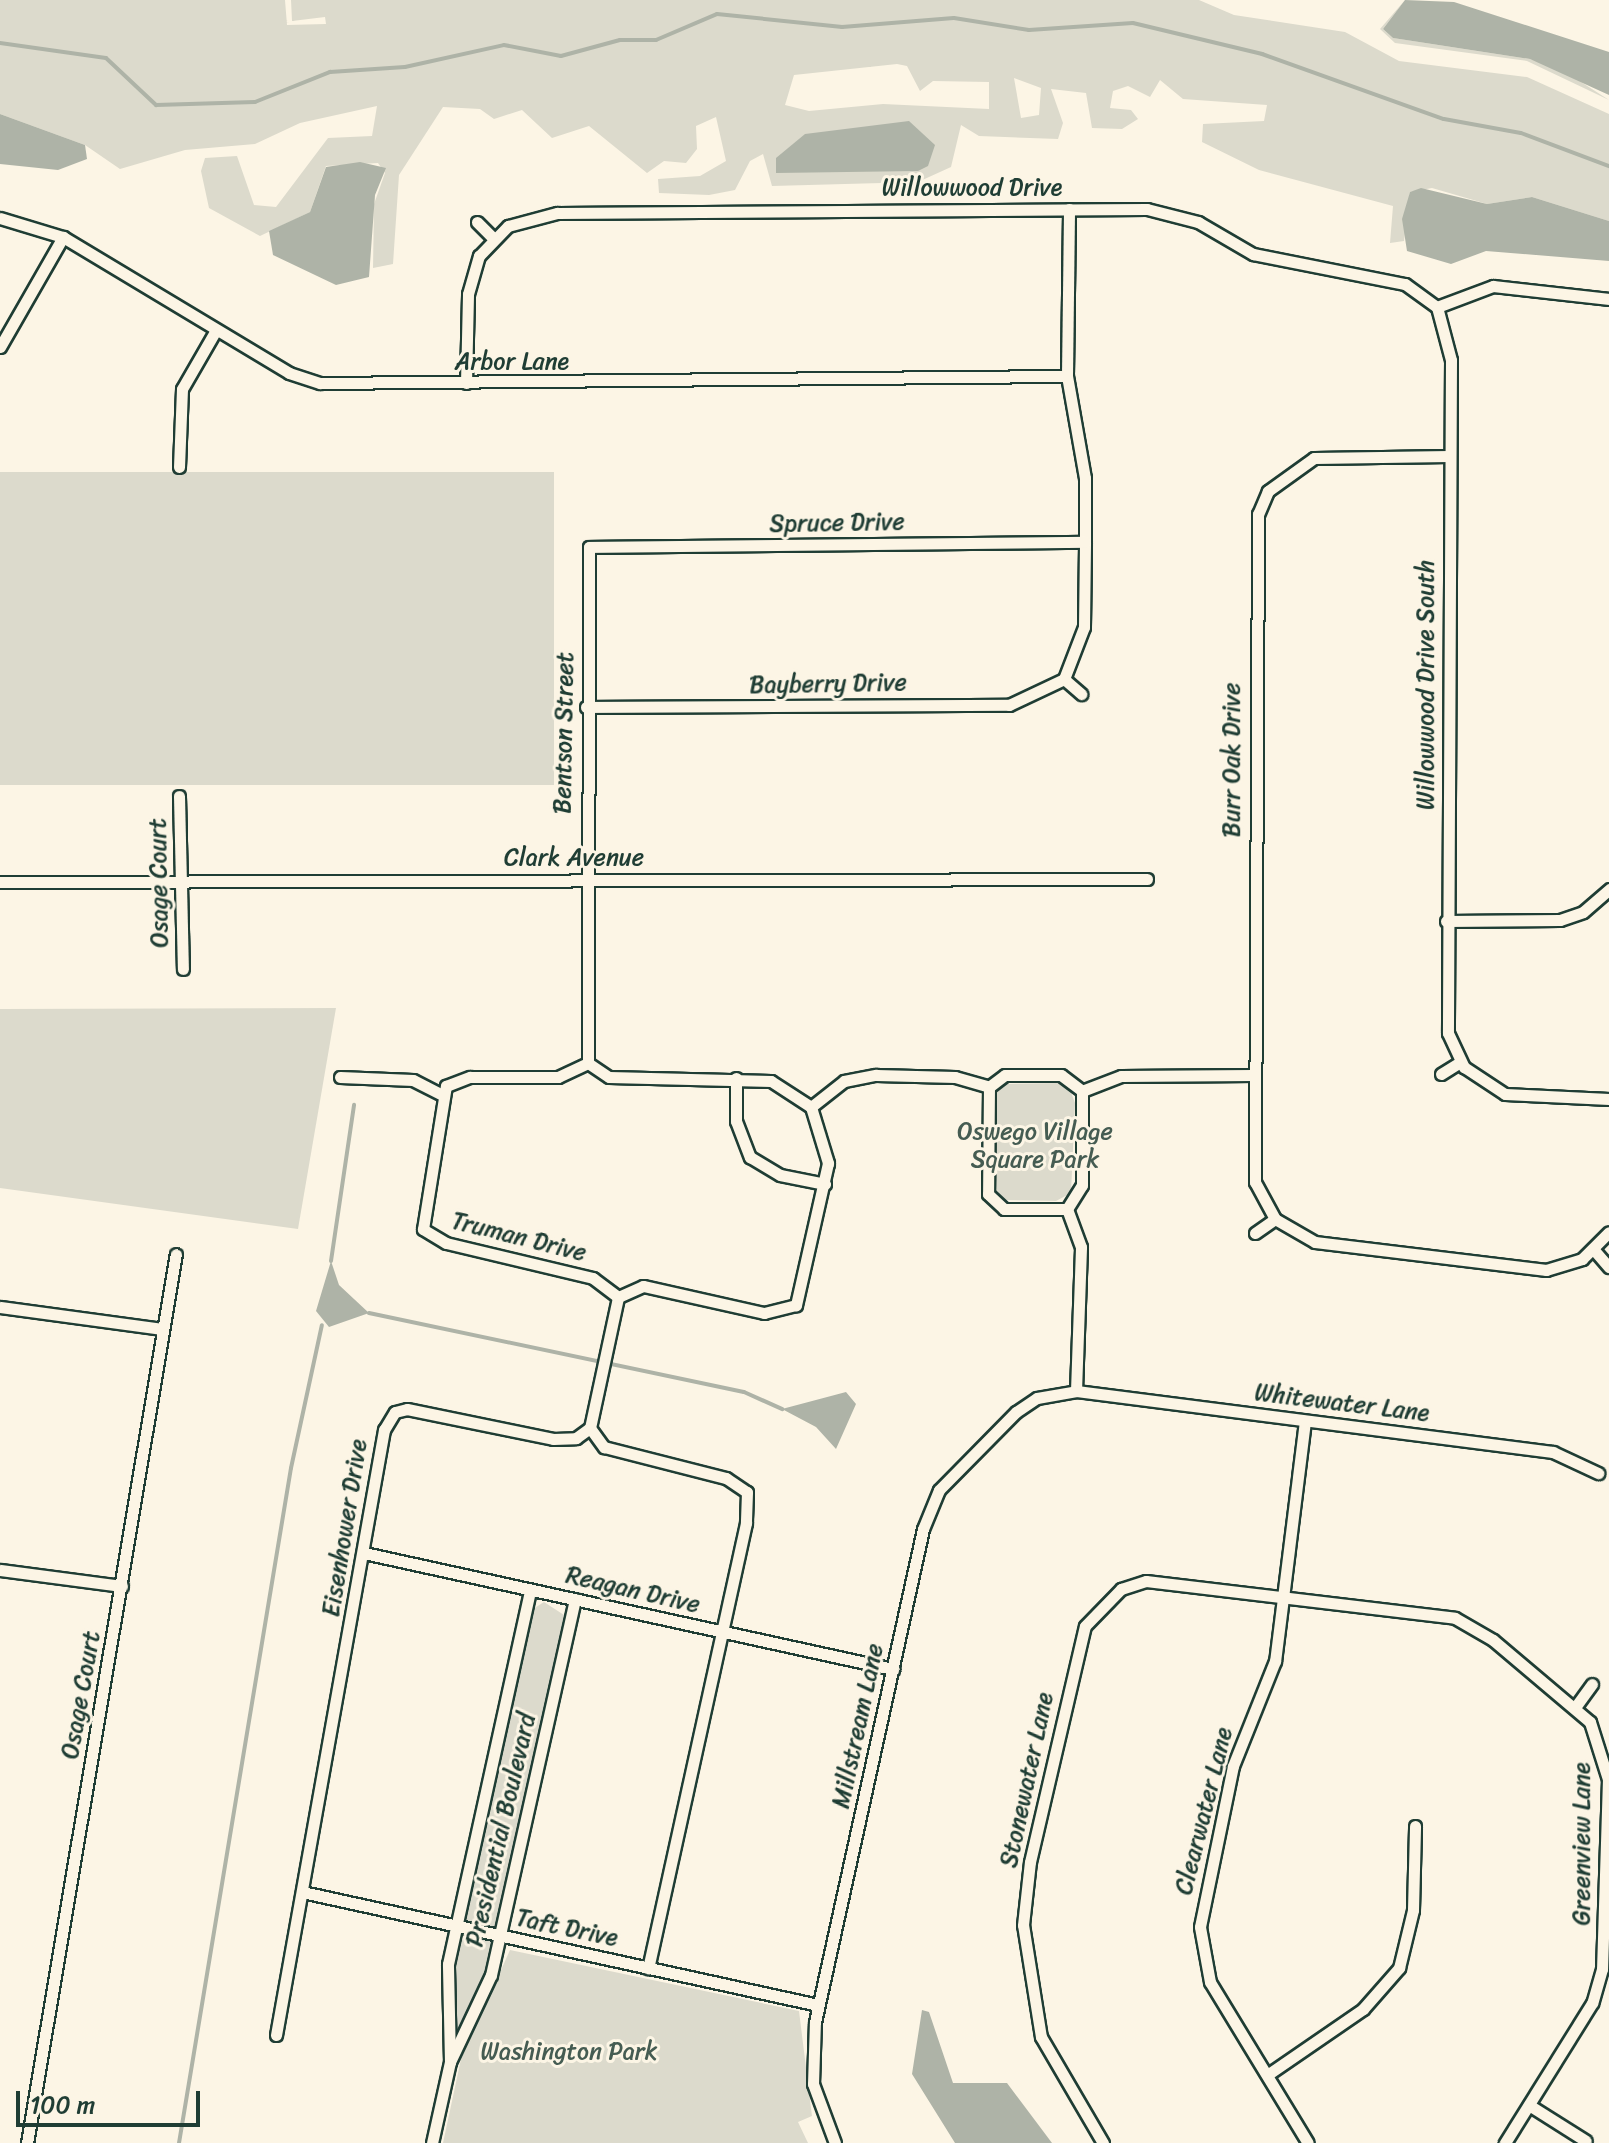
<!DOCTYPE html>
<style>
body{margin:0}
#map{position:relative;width:1609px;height:2143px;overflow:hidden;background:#fcf5e5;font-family:Sriracha,sans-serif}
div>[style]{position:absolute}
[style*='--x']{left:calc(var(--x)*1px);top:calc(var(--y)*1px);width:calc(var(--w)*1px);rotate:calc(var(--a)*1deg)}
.green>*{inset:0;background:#dcdacc;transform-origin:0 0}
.water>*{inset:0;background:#aeb3a7}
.stream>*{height:4px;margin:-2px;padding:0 2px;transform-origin:2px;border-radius:2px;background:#aeb3a7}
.roads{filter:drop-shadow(2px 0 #1f3d34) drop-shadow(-2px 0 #1f3d34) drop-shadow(0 2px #1f3d34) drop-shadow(0 -2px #1f3d34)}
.street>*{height:11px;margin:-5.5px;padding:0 5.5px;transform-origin:5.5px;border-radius:5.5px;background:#fcf5e5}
span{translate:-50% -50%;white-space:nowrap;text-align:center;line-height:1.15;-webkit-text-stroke:6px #fcf5e5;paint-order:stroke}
.street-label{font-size:24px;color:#1f3d34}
.park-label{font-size:24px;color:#455c52}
.scale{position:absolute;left:16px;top:2091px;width:184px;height:36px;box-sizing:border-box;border:4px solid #1f3d34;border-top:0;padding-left:10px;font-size:24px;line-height:28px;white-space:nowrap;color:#1f3d34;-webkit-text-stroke:6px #fcf5e5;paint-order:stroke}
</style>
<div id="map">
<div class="green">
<i style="clip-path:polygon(evenodd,0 0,285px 0,287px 25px,326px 24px,325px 17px,292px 21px,291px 0,1199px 0,1234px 15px,1345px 32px,1399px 61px,1527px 77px,1609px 114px,1609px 221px,1532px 197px,1487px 204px,1432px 188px,1410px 192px,1404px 241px,1390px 243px,1393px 206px,1259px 170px,1202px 142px,1203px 124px,1264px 121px,1267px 105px,1183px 99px,1160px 80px,1150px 97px,1128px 86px,1113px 91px,1110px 108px,1131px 110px,1138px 119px,1122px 129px,1092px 128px,1086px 93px,1051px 89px,1063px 123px,1058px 139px,979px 136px,961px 125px,951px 167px,918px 182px,772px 186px,763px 154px,750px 161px,735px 190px,709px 195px,659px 193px,658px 179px,700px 176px,726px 161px,716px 117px,696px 126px,697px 149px,686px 163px,664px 161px,647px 173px,589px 126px,552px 138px,522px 110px,494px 119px,480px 109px,443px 107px,399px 175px,393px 264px,373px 268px,374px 204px,385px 173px,378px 163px,326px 166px,310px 212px,260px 236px,209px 208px,201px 171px,205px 158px,237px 156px,254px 205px,276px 207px,328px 138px,372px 136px,377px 106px,300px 123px,255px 144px,185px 150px,120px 169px,85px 145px,0 114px,0 0,897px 64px,907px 66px,920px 91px,933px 81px,989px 82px,989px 109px,883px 104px,809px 111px,785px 105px,794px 75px,897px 64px,0 0,1014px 78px,1041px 88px,1039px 115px,1021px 118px,1014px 78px)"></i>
<i style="clip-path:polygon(1405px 0,1383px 29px,1393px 38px,1530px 59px,1561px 69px,1609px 100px,1527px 61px,1395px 43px,1380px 29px)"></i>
<i style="left:0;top:472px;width:554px;height:313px"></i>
<i style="clip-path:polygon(336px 1008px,298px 1229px,0 1188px,0 1009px)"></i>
<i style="clip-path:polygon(1057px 1083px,1069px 1087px,1075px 1103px,1071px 1193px,1056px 1201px,1005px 1200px,995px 1188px,997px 1092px,1006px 1084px)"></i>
<i style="clip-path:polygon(544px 1602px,564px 1615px,488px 1972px,455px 2040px,455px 1960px,533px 1609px)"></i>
<i style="clip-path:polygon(510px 1950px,799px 2011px,812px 2116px,798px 2122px,808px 2143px,443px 2143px,461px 2059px)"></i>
</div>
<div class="water">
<i style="clip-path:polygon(1405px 0,1454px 2px,1609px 52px,1609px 95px,1530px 59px,1393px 38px,1383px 29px)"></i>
<i style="clip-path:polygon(0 114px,85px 145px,87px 159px,58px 170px,0 164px)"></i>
<i style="clip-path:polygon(909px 121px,935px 145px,928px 166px,918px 171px,776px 173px,776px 158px,805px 134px)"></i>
<i style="clip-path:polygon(360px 162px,386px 168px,375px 195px,369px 277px,336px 285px,273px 255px,269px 231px,310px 212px,326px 167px)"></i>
<i style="clip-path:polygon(1421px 188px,1487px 204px,1532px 197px,1609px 221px,1609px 261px,1486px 251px,1451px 264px,1407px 251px,1402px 219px,1410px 192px)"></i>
<i style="clip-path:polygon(331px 1261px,339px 1285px,369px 1313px,329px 1327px,316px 1311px)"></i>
<i style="clip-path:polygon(846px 1392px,856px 1404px,836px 1449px,816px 1427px,782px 1409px)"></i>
<i style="clip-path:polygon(922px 2010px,929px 2012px,953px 2083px,1007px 2083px,1052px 2143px,955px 2143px,912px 2074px)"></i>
</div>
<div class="stream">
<i style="--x:0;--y:43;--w:107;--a:8.1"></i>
<i style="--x:106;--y:58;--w:69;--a:43.2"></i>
<i style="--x:156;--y:105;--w:99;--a:-1.7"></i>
<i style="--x:255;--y:102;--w:81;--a:-21.8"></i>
<i style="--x:330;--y:72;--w:75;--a:-3.8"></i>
<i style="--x:405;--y:67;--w:101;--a:-12.5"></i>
<i style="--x:504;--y:45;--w:58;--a:10.9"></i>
<i style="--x:561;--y:56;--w:61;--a:-15.2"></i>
<i style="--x:620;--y:40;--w:36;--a:0"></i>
<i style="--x:656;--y:40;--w:66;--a:-23.1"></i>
<i style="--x:717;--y:14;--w:126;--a:5.9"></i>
<i style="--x:842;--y:27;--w:112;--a:-4.6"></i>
<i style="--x:954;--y:18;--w:76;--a:9.1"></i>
<i style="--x:1029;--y:30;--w:104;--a:-3.9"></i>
<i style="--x:1133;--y:23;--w:133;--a:13.5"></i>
<i style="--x:1262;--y:54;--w:193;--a:19.7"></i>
<i style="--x:1444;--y:119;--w:78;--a:10.3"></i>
<i style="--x:1521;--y:133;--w:94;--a:20.6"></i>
<i style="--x:331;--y:1261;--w:158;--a:-81.6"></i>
<i style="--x:369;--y:1313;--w:383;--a:11.9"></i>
<i style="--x:744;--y:1392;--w:42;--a:24.1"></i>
<i style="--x:179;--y:2143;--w:684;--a:-80.58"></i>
<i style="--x:291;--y:1468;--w:146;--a:-77.8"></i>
</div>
<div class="roads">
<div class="street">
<i style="--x:0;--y:218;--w:66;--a:16.8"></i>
<i style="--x:63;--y:237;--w:264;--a:31"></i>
<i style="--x:289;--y:373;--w:33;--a:18"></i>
<i style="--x:320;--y:383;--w:747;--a:-0.54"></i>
<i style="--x:477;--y:222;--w:23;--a:45"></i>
<i style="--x:1437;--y:307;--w:55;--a:75.2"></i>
<i style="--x:1451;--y:360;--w:673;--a:90.26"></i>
<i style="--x:1448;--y:1033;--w:38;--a:65"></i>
<i style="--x:1464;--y:1067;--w:49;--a:33.4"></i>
<i style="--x:1505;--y:1094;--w:104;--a:2.8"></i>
<i style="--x:1437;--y:307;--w:60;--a:-20.6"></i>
<i style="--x:1493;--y:286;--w:117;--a:6.4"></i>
<i style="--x:0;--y:347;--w:127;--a:-60.2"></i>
<i style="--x:466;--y:383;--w:89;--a:-88.7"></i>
<i style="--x:468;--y:294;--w:40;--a:-74"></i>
<i style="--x:479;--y:256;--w:42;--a:-46"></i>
<i style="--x:508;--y:226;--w:51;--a:-14.9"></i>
<i style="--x:557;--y:213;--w:590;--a:-0.39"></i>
<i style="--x:1147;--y:209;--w:53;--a:14.3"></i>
<i style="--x:1198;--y:222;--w:64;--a:30.2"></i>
<i style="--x:1253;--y:254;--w:155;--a:11.2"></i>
<i style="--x:1405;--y:284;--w:39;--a:36"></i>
<i style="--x:1449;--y:456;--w:135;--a:179.2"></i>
<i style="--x:1314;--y:458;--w:57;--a:144.3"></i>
<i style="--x:1268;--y:491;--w:25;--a:113"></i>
<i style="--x:1258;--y:514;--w:668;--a:90.26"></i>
<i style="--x:1255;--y:1182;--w:42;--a:61.6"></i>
<i style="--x:1275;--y:1219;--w:46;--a:29.9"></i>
<i style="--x:1315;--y:1242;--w:233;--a:6.9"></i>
<i style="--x:1546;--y:1270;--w:38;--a:-17"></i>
<i style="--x:1582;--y:1259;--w:38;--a:-45"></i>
<i style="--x:179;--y:467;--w:78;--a:-87.8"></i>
<i style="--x:182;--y:389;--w:68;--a:-60"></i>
<i style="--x:1064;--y:679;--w:23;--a:41"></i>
<i style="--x:586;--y:707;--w:423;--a:-0.3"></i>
<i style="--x:1009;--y:705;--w:61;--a:-25.3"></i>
<i style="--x:1064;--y:679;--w:56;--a:-69"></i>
<i style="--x:1084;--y:627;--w:85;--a:-89.3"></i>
<i style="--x:1085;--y:542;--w:64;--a:-90"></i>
<i style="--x:1085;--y:478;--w:104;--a:-100"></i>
<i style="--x:1067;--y:376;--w:167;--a:-89.3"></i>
<i style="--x:179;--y:796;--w:173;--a:88.7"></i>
<i style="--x:0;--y:882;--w:1147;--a:-0.15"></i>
<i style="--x:1446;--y:921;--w:114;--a:-0.5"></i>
<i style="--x:1560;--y:920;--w:24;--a:-19"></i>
<i style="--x:1583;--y:912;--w:35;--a:-41"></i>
<i style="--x:588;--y:1063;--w:25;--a:34"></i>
<i style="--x:609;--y:1077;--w:162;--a:1.4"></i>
<i style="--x:771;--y:1081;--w:48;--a:33"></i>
<i style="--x:811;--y:1107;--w:59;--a:73.1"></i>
<i style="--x:828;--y:1163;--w:146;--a:102.7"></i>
<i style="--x:796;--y:1305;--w:33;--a:166"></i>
<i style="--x:764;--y:1313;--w:124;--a:-167.4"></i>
<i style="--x:643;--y:1286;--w:27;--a:156"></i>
<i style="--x:618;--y:1297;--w:31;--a:-143"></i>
<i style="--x:593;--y:1278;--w:151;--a:-166.6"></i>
<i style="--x:446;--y:1243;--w:27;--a:-149"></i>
<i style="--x:423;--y:1229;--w:145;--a:-80.9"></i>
<i style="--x:446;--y:1086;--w:26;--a:-21"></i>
<i style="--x:470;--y:1077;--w:88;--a:0"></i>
<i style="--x:558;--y:1077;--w:33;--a:-25"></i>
<i style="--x:588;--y:1063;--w:516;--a:-89.89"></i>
<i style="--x:589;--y:547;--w:496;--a:-0.6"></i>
<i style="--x:1441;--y:1074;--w:22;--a:-32"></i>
<i style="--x:340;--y:1077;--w:73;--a:2.4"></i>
<i style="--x:413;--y:1080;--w:30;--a:27"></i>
<i style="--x:736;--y:1078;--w:43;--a:90"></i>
<i style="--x:736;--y:1121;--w:39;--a:69"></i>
<i style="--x:750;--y:1157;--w:35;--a:31"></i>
<i style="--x:780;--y:1175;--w:46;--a:11.3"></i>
<i style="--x:989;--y:1087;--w:107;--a:90.5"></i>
<i style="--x:988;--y:1194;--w:22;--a:43"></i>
<i style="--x:1004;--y:1209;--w:63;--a:0"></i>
<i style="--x:811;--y:1107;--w:42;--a:-38.2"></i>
<i style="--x:844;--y:1081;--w:33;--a:-11"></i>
<i style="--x:876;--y:1075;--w:79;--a:1.5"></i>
<i style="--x:955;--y:1077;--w:35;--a:16"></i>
<i style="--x:989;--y:1087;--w:20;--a:-37"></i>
<i style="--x:1005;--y:1075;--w:56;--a:0"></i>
<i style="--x:1061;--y:1075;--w:26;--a:37"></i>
<i style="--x:1082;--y:1091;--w:42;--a:-21"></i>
<i style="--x:1121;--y:1076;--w:132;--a:-0.4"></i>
<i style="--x:1255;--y:1233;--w:24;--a:-35"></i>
<i style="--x:1594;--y:1250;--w:23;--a:49"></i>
<i style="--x:0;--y:1307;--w:164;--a:7.7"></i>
<i style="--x:1076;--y:1391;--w:144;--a:-88"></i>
<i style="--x:1081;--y:1247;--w:40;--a:-110.2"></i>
<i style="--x:1067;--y:1209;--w:28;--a:-58"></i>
<i style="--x:1082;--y:1185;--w:94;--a:-90"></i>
<i style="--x:1305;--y:1421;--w:242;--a:97.1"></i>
<i style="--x:1275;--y:1661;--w:113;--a:111.8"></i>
<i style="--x:1233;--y:1766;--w:164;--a:101.6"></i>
<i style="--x:1200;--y:1927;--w:56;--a:79.7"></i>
<i style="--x:1210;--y:1982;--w:188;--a:58.7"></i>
<i style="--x:590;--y:1428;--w:134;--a:-77.9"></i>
<i style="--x:364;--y:1553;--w:542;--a:12.37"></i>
<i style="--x:0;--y:1570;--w:123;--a:7.5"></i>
<i style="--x:1576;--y:1706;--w:27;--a:-54"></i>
<i style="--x:307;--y:1893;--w:523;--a:12.36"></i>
<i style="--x:276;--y:2035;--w:615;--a:-79.88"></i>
<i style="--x:384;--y:1430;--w:21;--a:-59"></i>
<i style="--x:395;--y:1412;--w:12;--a:-14"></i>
<i style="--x:407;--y:1409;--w:149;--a:11.6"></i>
<i style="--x:553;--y:1439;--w:23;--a:-2"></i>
<i style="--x:576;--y:1438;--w:17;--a:-36"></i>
<i style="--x:590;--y:1428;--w:24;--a:54"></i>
<i style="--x:604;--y:1447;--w:126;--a:14.3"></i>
<i style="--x:726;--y:1478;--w:25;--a:34"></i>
<i style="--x:747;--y:1492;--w:31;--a:92"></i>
<i style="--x:746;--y:1523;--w:456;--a:102.4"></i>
<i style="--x:450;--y:2062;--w:98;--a:-91.2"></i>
<i style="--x:448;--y:1964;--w:383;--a:-77.6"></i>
<i style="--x:1270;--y:2073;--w:113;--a:-34.5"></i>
<i style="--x:1363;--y:2009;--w:55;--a:-48.7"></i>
<i style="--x:1399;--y:1968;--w:60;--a:-76.4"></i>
<i style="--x:1413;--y:1910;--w:84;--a:-88.6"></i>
<i style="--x:1529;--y:2105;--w:67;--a:32.3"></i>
<i style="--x:27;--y:2143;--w:901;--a:-80.49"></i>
<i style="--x:432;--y:2143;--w:83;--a:-77.5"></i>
<i style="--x:450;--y:2062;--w:96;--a:-64.8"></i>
<i style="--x:491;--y:1975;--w:385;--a:-77.4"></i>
<i style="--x:835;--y:2143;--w:63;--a:-110.4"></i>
<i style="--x:813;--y:2084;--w:62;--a:-88.2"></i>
<i style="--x:815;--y:2022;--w:505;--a:-77.64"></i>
<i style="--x:923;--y:1529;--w:42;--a:-67.7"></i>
<i style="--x:939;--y:1490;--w:110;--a:-45.4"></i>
<i style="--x:1016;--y:1412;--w:25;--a:-34"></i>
<i style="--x:1037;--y:1398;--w:40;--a:-10"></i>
<i style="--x:1076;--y:1391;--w:481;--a:7.3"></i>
<i style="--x:1553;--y:1452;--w:50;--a:25"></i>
<i style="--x:1103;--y:2143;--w:123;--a:-120.3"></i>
<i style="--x:1041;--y:2037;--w:113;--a:-99.1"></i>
<i style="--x:1023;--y:1925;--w:63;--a:-83.7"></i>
<i style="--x:1030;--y:1862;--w:242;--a:-76.9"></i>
<i style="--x:1085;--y:1626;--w:52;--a:-45.8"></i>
<i style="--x:1121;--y:1589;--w:26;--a:-18"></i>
<i style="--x:1146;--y:1581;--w:311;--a:6.8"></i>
<i style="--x:1455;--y:1618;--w:44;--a:30.1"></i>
<i style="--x:1493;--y:1640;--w:127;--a:40.2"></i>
<i style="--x:1590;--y:1722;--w:60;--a:72.5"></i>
<i style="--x:1608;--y:1779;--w:190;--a:91.8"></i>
<i style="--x:1602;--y:1969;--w:35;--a:106"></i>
<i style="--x:1592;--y:2003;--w:165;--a:121.9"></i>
</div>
</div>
<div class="street-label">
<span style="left:972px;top:188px">Willowwood Drive</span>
<span style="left:512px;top:362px">Arbor Lane</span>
<span style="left:837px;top:523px;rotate:-1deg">Spruce Drive</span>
<span style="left:828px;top:684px;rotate:-1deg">Bayberry Drive</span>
<span style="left:1426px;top:685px;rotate:-90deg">Willowwood Drive South</span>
<span style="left:564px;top:733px;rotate:-89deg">Bentson Street</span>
<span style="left:1232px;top:760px;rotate:-90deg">Burr Oak Drive</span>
<span style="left:574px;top:858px">Clark Avenue</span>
<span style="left:159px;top:883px;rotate:-91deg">Osage Court</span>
<span style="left:519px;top:1237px;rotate:14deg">Truman Drive</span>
<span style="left:1342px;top:1403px;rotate:7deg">Whitewater Lane</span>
<span style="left:345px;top:1528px;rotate:-81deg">Eisenhower Drive</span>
<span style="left:633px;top:1590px;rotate:13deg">Reagan Drive</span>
<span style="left:81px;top:1695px;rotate:-80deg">Osage Court</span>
<span style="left:858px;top:1726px;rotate:-78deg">Millstream Lane</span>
<span style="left:1027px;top:1780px;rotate:-78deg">Stonewater Lane</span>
<span style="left:1204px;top:1811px;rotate:-76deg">Clearwater Lane</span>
<span style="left:501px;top:1830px;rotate:-77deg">Presidential Boulevard</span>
<span style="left:1582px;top:1844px;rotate:-90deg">Greenview Lane</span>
<span style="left:567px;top:1928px;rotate:12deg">Taft Drive</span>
</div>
<div class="park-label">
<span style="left:1035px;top:1146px">Oswego Village<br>Square Park</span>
<span style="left:569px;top:2052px">Washington Park</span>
</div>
<div class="scale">100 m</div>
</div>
